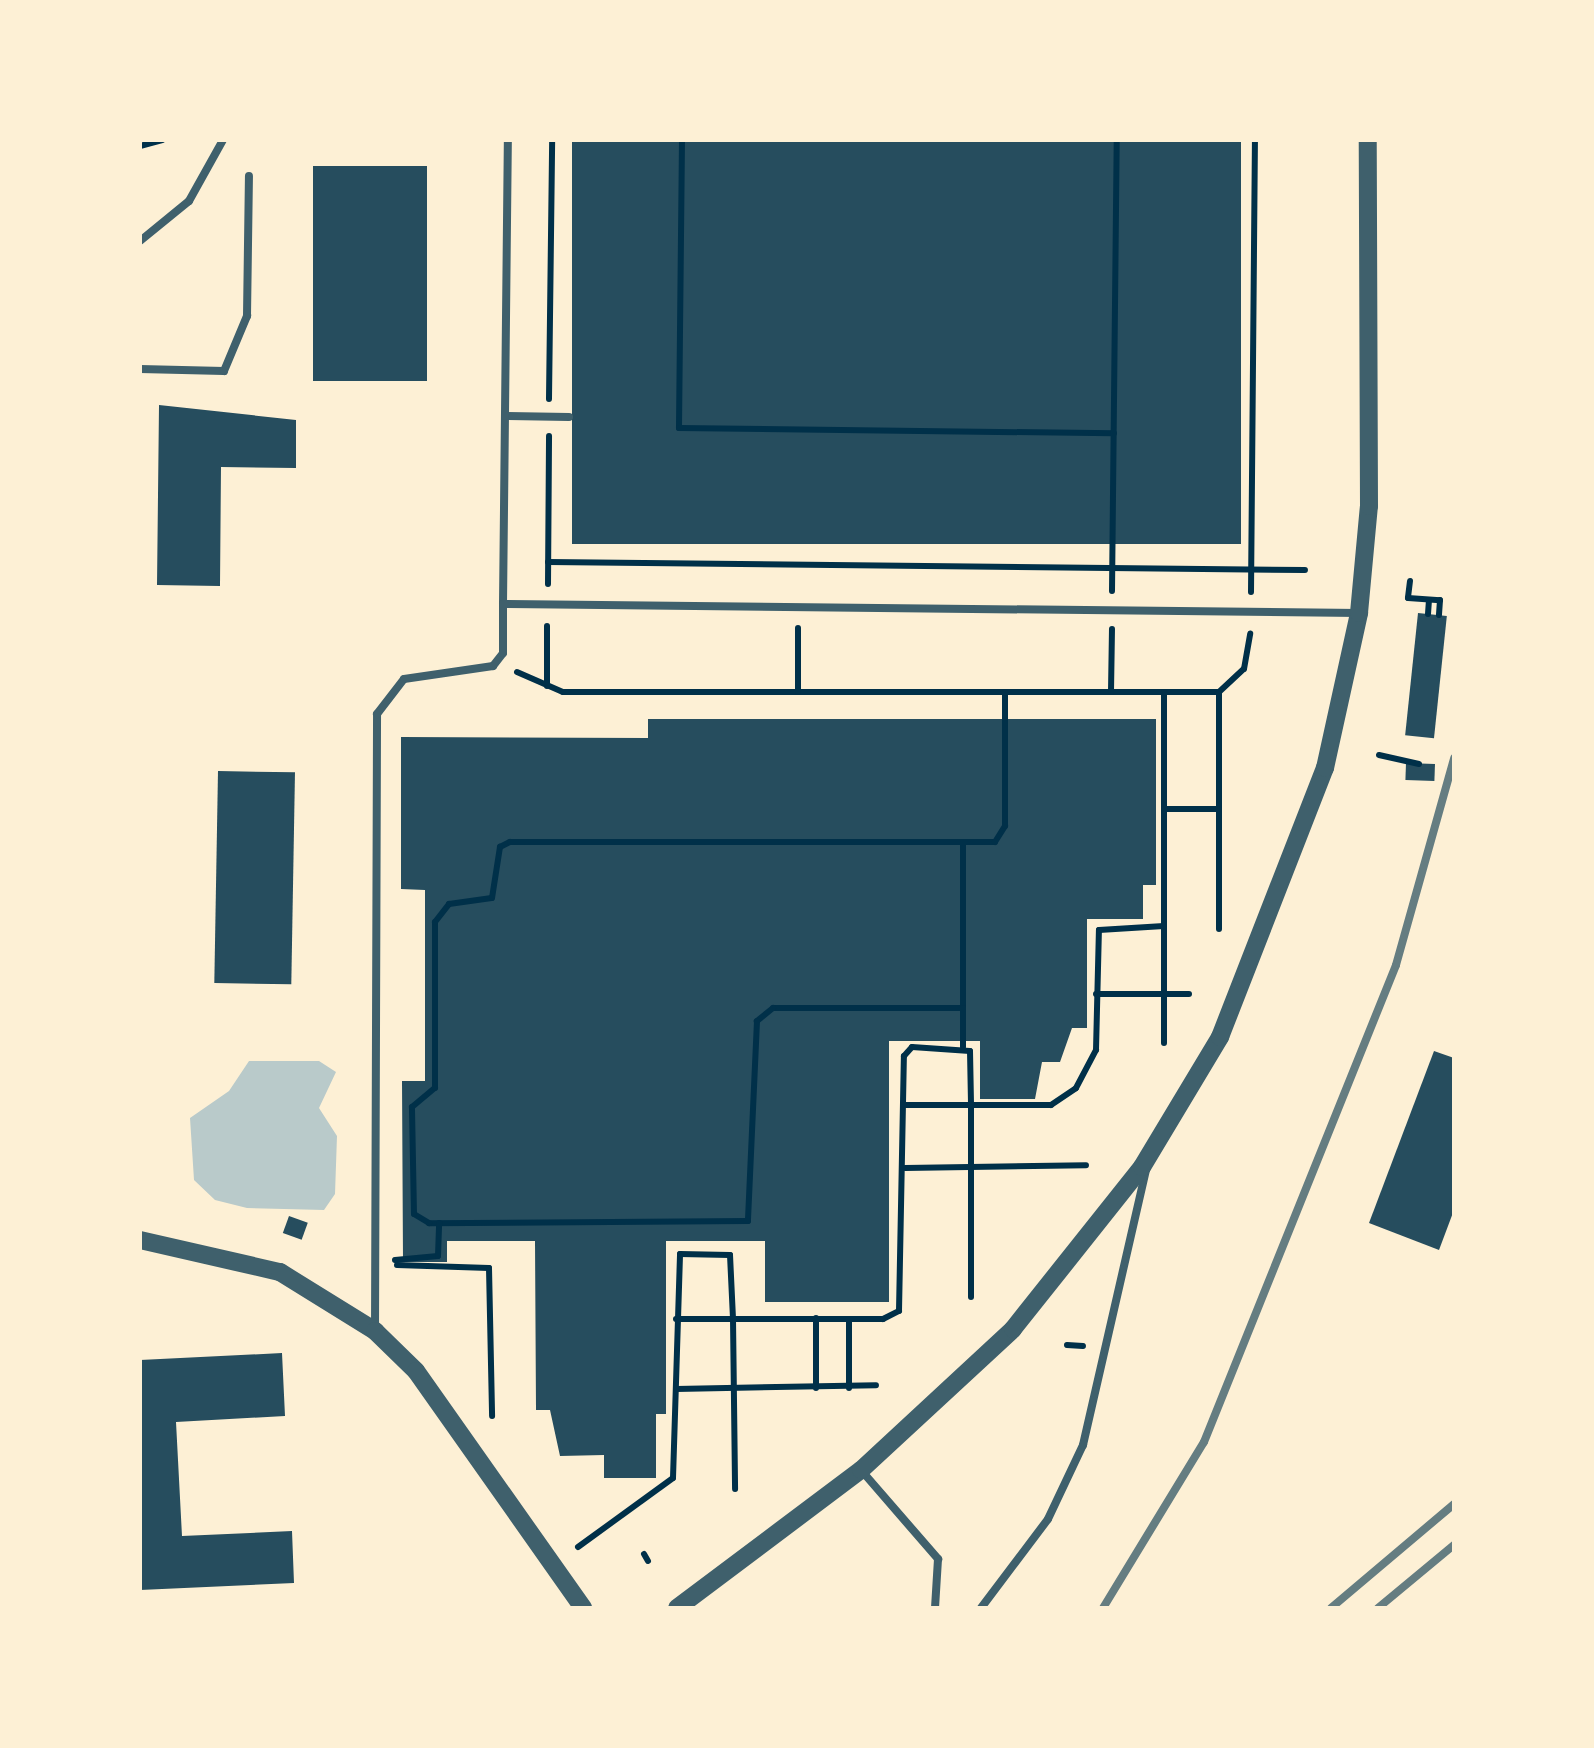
<!DOCTYPE html>
<style>
body{margin:0}
#map{position:relative;width:1594px;height:1748px;overflow:hidden;background:#fdf0d5;font-family:"Nunito Sans",sans-serif}
div>[style]{position:absolute}
[style*='--x']{left:calc(var(--x)*1px);top:calc(var(--y)*1px);width:calc(var(--w)*1px);rotate:calc(var(--a)*1deg)}
.green>*{inset:0;background:#b9caca}
.building>*{inset:0;background:#264d5e;transform-origin:0 0}
.path>*{height:6px;margin:-3px;padding:0 3px;transform-origin:3px;border-radius:3px;background:#003049}
.service>*{height:8px;margin:-4px;padding:0 4px;transform-origin:4px;border-radius:4px;background:#3f606c}
.tertiary>*{height:18px;margin:-9px;padding:0 9px;transform-origin:9px;border-radius:9px;background:#3f606c}
.rail>*{height:8px;margin:-4px;padding:0 4px;transform-origin:4px;border-radius:4px;background:#657d81}
span{translate:-50% -50%;white-space:nowrap;text-align:center;line-height:1.15;-webkit-text-stroke:8px #fdf0d5;paint-order:stroke}
.frame{position:absolute;inset:0;border:142px solid #fdf0d5;pointer-events:none}
</style>
<div id="map">
<div class="green">
<i style="clip-path:polygon(249px 1061px,319px 1061px,336px 1072px,319px 1108px,337px 1136px,335px 1194px,324px 1210px,247px 1208px,215px 1200px,194px 1180px,190px 1118px,229px 1091px)"></i>
</div>
<div class="building">
<i style="left:572px;top:140px;width:669px;height:404px"></i>
<i style="left:313px;top:166px;width:114px;height:215px"></i>
<i style="clip-path:polygon(159px 405px,296px 420px,296px 468px,221px 467px,220px 586px,157px 585px)"></i>
<i style="left:1418px;top:613px;width:29px;height:123px;rotate:6deg"></i>
<i style="clip-path:polygon(648px 719px,1156px 719px,1156px 885px,1143px 885px,1143px 919px,1087px 919px,1087px 1028px,1072px 1028px,1060px 1062px,1042px 1062px,1035px 1099px,980px 1099px,980px 1041px,889px 1041px,889px 1302px,765px 1302px,765px 1241px,666px 1241px,666px 1414px,656px 1414px,656px 1478px,604px 1478px,604px 1455px,560px 1456px,550px 1410px,536px 1410px,535px 1241px,447px 1241px,447px 1262px,403px 1262px,402px 1081px,425px 1081px,425px 890px,401px 889px,401px 737px,648px 738px)"></i>
<i style="left:1406px;top:763px;width:29px;height:17px;rotate:2deg"></i>
<i style="left:218px;top:771px;width:77px;height:212px;rotate:1deg"></i>
<i style="clip-path:polygon(1434px 1051px,1454px 1058px,1454px 1210px,1439px 1250px,1369px 1223px)"></i>
<i style="left:289px;top:1216px;width:20px;height:18px;rotate:20deg"></i>
<i style="clip-path:polygon(282px 1353px,285px 1416px,176px 1422px,182px 1536px,292px 1531px,294px 1583px,140px 1590px,140px 1360px)"></i>
</div>
<div class="path">
<i style="--x:682;--y:140;--w:288;--a:90.6"></i>
<i style="--x:679;--y:428;--w:435;--a:0.7"></i>
<i style="--x:140;--y:146;--w:23;--a:-15"></i>
<i style="--x:549;--y:399;--w:259;--a:-89.3"></i>
<i style="--x:548;--y:562;--w:757;--a:0.61"></i>
<i style="--x:1410;--y:581;--w:17;--a:97"></i>
<i style="--x:1408;--y:598;--w:32;--a:4"></i>
<i style="--x:1440;--y:600;--w:15;--a:94"></i>
<i style="--x:548;--y:584;--w:148;--a:-89.6"></i>
<i style="--x:1112;--y:591;--w:451;--a:-89.4"></i>
<i style="--x:1251;--y:592;--w:452;--a:-89.5"></i>
<i style="--x:1428;--y:614;--w:14;--a:-86"></i>
<i style="--x:517;--y:672;--w:50;--a:23.5"></i>
<i style="--x:563;--y:692;--w:656;--a:0"></i>
<i style="--x:1219;--y:692;--w:34;--a:-43"></i>
<i style="--x:1244;--y:669;--w:36;--a:-80"></i>
<i style="--x:547;--y:686;--w:60;--a:-90"></i>
<i style="--x:798;--y:692;--w:64;--a:-90"></i>
<i style="--x:1111;--y:692;--w:63;--a:-89.1"></i>
<i style="--x:1219;--y:692;--w:237;--a:90"></i>
<i style="--x:1379;--y:755;--w:41;--a:12.7"></i>
<i style="--x:1164;--y:809;--w:55;--a:0"></i>
<i style="--x:963;--y:842;--w:166;--a:90"></i>
<i style="--x:963;--y:1008;--w:190;--a:180"></i>
<i style="--x:773;--y:1008;--w:21;--a:141"></i>
<i style="--x:757;--y:1021;--w:200;--a:92.6"></i>
<i style="--x:748;--y:1221;--w:319;--a:179.6"></i>
<i style="--x:429;--y:1223;--w:17;--a:-149"></i>
<i style="--x:414;--y:1214;--w:107;--a:-91.1"></i>
<i style="--x:412;--y:1107;--w:30;--a:-40"></i>
<i style="--x:435;--y:1088;--w:166;--a:-90"></i>
<i style="--x:435;--y:922;--w:23;--a:-52"></i>
<i style="--x:449;--y:904;--w:43;--a:-7.9"></i>
<i style="--x:492;--y:898;--w:52;--a:-81.1"></i>
<i style="--x:500;--y:847;--w:11;--a:-27"></i>
<i style="--x:510;--y:842;--w:485;--a:0"></i>
<i style="--x:995;--y:842;--w:19;--a:-58"></i>
<i style="--x:1005;--y:826;--w:134;--a:-90"></i>
<i style="--x:1164;--y:926;--w:117;--a:90"></i>
<i style="--x:1096;--y:994;--w:93;--a:0"></i>
<i style="--x:963;--y:1047;--w:39;--a:-90"></i>
<i style="--x:905;--y:1168;--w:181;--a:-0.9"></i>
<i style="--x:395;--y:1260;--w:43;--a:-5.3"></i>
<i style="--x:438;--y:1256;--w:33;--a:-88"></i>
<i style="--x:397;--y:1265;--w:92;--a:1.9"></i>
<i style="--x:489;--y:1268;--w:148;--a:88.8"></i>
<i style="--x:971;--y:1297;--w:192;--a:-90"></i>
<i style="--x:971;--y:1105;--w:80;--a:0"></i>
<i style="--x:1051;--y:1105;--w:30;--a:-34"></i>
<i style="--x:1076;--y:1088;--w:43;--a:-62.2"></i>
<i style="--x:1096;--y:1050;--w:120;--a:-88.6"></i>
<i style="--x:1099;--y:930;--w:65;--a:-3.5"></i>
<i style="--x:1164;--y:926;--w:234;--a:-90"></i>
<i style="--x:676;--y:1319;--w:57;--a:0"></i>
<i style="--x:733;--y:1319;--w:170;--a:89.3"></i>
<i style="--x:849;--y:1319;--w:69;--a:90"></i>
<i style="--x:1067;--y:1345;--w:16;--a:4"></i>
<i style="--x:816;--y:1388;--w:70;--a:-90"></i>
<i style="--x:676;--y:1389;--w:200;--a:-1.1"></i>
<i style="--x:578;--y:1547;--w:117;--a:-36"></i>
<i style="--x:673;--y:1478;--w:224;--a:-88.2"></i>
<i style="--x:680;--y:1254;--w:50;--a:1.1"></i>
<i style="--x:730;--y:1255;--w:64;--a:87.3"></i>
<i style="--x:733;--y:1319;--w:150;--a:0"></i>
<i style="--x:883;--y:1319;--w:18;--a:-27"></i>
<i style="--x:899;--y:1311;--w:255;--a:-88.9"></i>
<i style="--x:904;--y:1056;--w:12;--a:-48"></i>
<i style="--x:912;--y:1047;--w:58;--a:3.9"></i>
<i style="--x:970;--y:1051;--w:54;--a:88.9"></i>
<i style="--x:971;--y:1105;--w:67;--a:180"></i>
<i style="--x:644;--y:1554;--w:8;--a:60"></i>
</div>
<div class="service">
<i style="--x:140;--y:241;--w:63;--a:-39.2"></i>
<i style="--x:189;--y:201;--w:70;--a:-60.9"></i>
<i style="--x:140;--y:369;--w:84;--a:1.4"></i>
<i style="--x:224;--y:371;--w:60;--a:-67.3"></i>
<i style="--x:247;--y:316;--w:140;--a:-89.2"></i>
<i style="--x:505;--y:416;--w:64;--a:0.9"></i>
<i style="--x:503;--y:604;--w:464;--a:-89.4"></i>
<i style="--x:375;--y:1331;--w:617;--a:-89.81"></i>
<i style="--x:377;--y:714;--w:44;--a:-52.4"></i>
<i style="--x:404;--y:679;--w:90;--a:-8.3"></i>
<i style="--x:493;--y:666;--w:16;--a:-52"></i>
<i style="--x:503;--y:653;--w:49;--a:-90"></i>
<i style="--x:503;--y:604;--w:856;--a:0.6"></i>
<i style="--x:861;--y:1470;--w:118;--a:49.1"></i>
<i style="--x:938;--y:1559;--w:49;--a:93.5"></i>
<i style="--x:981;--y:1608;--w:111;--a:-53"></i>
<i style="--x:1048;--y:1519;--w:82;--a:-64.7"></i>
<i style="--x:1083;--y:1445;--w:281;--a:-77.1"></i>
</div>
<div class="tertiary">
<i style="--x:140;--y:1240;--w:144;--a:12.9"></i>
<i style="--x:280;--y:1272;--w:112;--a:31.8"></i>
<i style="--x:375;--y:1331;--w:57;--a:44.3"></i>
<i style="--x:416;--y:1371;--w:290;--a:54.8"></i>
<i style="--x:677;--y:1608;--w:230;--a:-36.9"></i>
<i style="--x:861;--y:1470;--w:207;--a:-42.8"></i>
<i style="--x:1013;--y:1329;--w:207;--a:-51.5"></i>
<i style="--x:1142;--y:1167;--w:152;--a:-59"></i>
<i style="--x:1220;--y:1037;--w:289;--a:-68.7"></i>
<i style="--x:1325;--y:768;--w:159;--a:-77.6"></i>
<i style="--x:1359;--y:613;--w:107;--a:-84.7"></i>
<i style="--x:1369;--y:506;--w:366;--a:-90.2"></i>
</div>
<div class="rail">
<i style="--x:1103;--y:1608;--w:194;--a:-58.7"></i>
<i style="--x:1204;--y:1442;--w:514;--a:-68.07"></i>
<i style="--x:1396;--y:965;--w:215;--a:-74.3"></i>
<i style="--x:1331;--y:1608;--w:161;--a:-40.2"></i>
<i style="--x:1378;--y:1608;--w:99;--a:-39.7"></i>
</div>
<div class="frame"></div>
</div>
